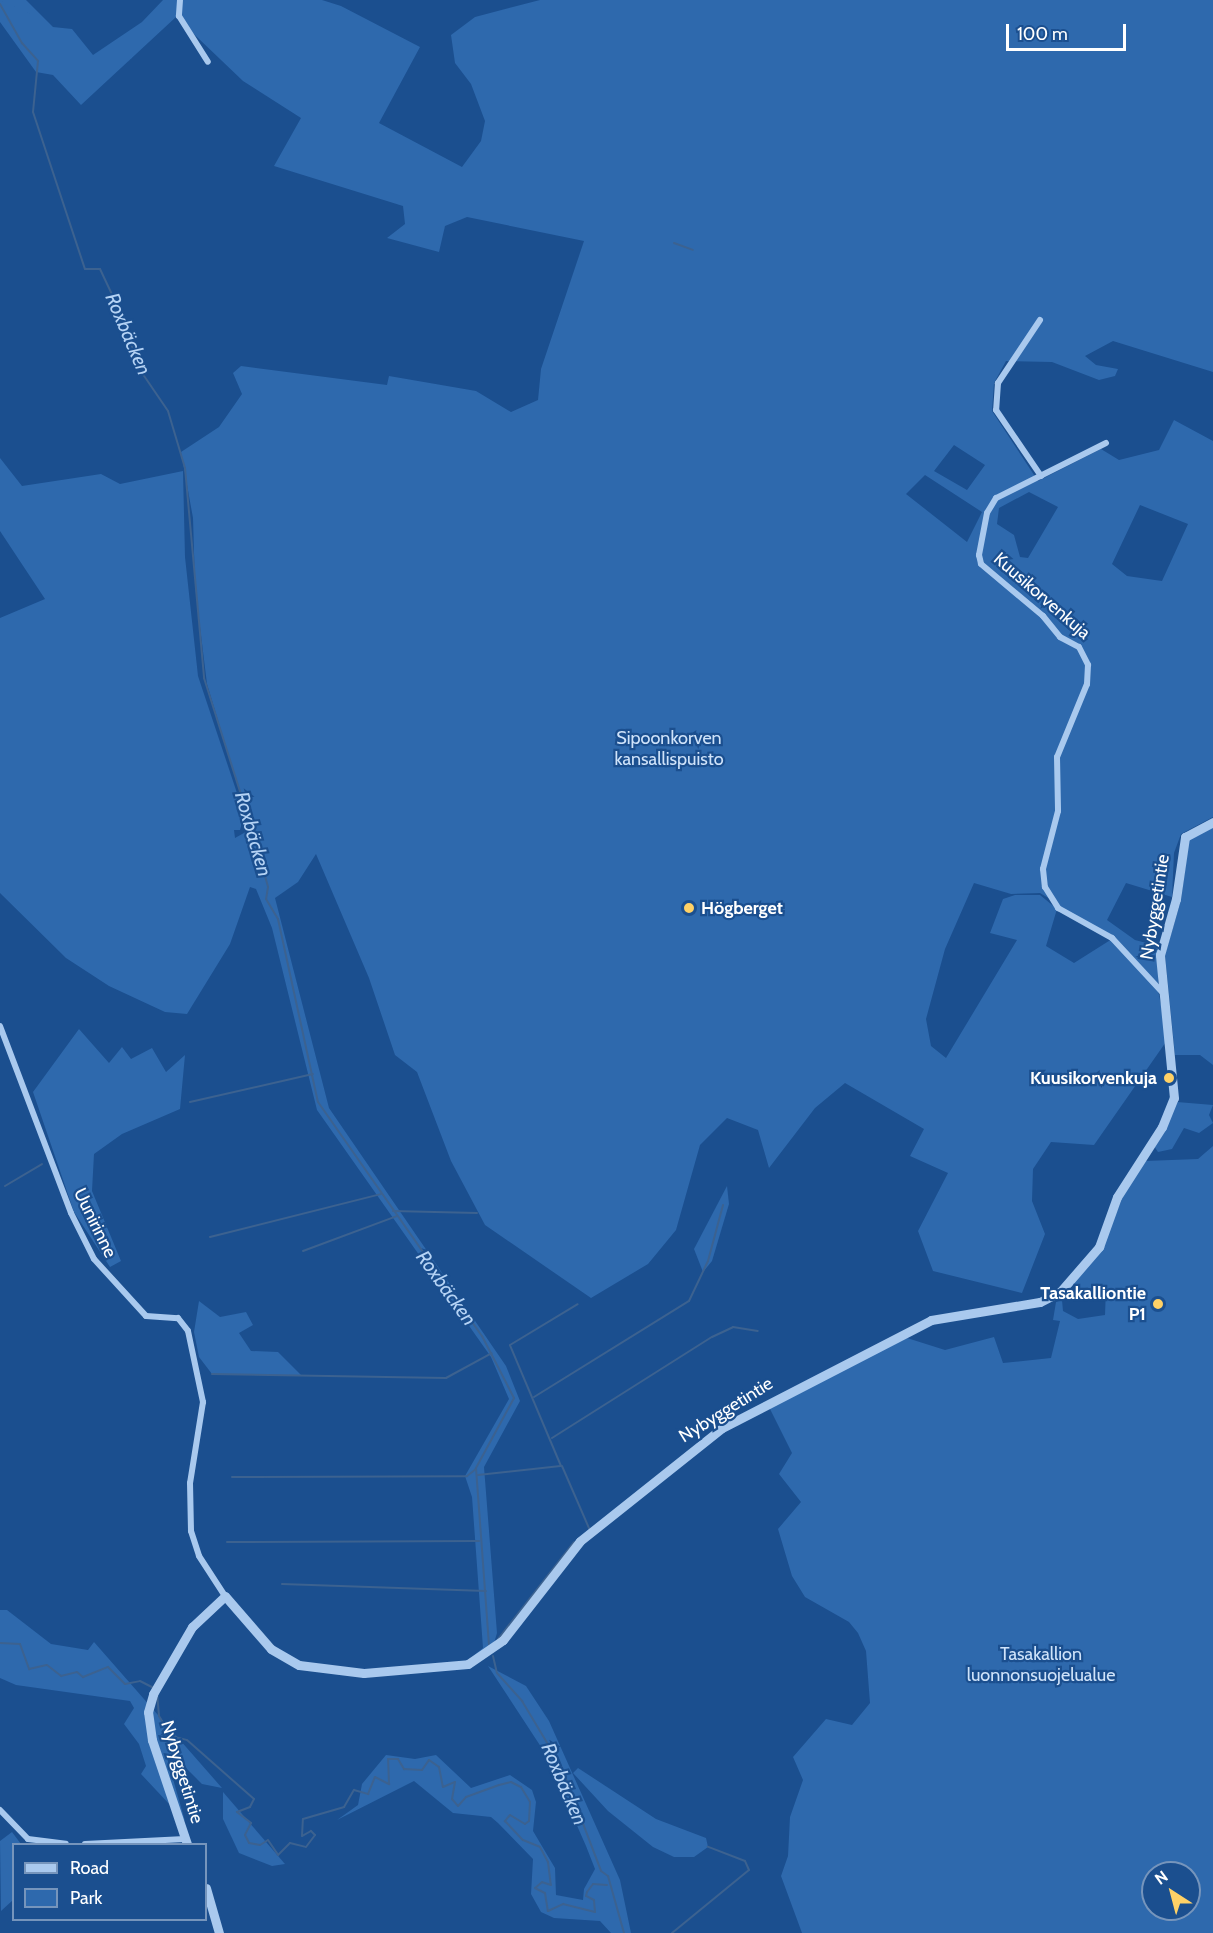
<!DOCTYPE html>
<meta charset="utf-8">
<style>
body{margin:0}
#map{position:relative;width:1213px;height:1933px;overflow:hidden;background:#1b4f8f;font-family:Cabin,sans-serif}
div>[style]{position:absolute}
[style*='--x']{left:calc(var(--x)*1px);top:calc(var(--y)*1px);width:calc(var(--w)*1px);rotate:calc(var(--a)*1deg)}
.green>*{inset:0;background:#2e69ad}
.stream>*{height:2px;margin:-1px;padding:0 1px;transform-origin:1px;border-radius:1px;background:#3c6290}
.minor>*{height:6px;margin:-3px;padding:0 3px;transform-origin:3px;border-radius:3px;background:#a9c9ee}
.tertiary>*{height:9px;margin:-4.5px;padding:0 4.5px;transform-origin:4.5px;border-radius:4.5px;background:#a9c9ee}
.dots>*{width:16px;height:16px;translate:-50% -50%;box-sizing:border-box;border:3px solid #1b4f8f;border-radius:50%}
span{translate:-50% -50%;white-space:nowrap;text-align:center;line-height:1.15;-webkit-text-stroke:4.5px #1b4f8f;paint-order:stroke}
.street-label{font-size:18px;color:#fff}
.park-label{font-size:18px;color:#cfe3fa}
.poi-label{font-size:18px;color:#fff;font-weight:700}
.left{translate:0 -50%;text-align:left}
.right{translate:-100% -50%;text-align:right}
.water-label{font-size:20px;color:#b5d3f5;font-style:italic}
.legend{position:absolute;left:12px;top:1843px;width:195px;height:78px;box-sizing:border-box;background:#1b4f8f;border:2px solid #7695bc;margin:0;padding:8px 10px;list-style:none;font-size:18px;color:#fff}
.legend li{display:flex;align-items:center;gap:12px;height:30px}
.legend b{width:30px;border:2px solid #7695bc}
.north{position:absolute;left:1141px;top:1861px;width:60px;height:60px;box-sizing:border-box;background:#1b4f8f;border:2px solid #7695bc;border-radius:50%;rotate:324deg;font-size:16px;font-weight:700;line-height:24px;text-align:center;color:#fff}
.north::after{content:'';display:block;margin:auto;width:21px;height:27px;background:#ffd166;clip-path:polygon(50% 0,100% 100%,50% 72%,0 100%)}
.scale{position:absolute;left:1006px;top:24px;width:120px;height:27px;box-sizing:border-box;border:3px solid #fff;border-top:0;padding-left:8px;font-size:18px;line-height:21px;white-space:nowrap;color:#fff;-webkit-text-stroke:4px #1b4f8f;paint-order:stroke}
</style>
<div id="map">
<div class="green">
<i style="clip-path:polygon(evenodd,0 0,26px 0,53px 27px,72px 29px,93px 55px,142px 22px,163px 0,322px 0,341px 6px,420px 47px,379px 123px,462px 167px,481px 141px,485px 121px,471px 84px,455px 63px,451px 35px,475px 17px,540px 0,1213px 0,1213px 372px,1113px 341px,1085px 356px,1096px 365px,1118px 369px,1115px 376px,1099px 380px,1052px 362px,1006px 361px,994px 383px,992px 411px,1038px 481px,1101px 449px,1119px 460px,1159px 450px,1174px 420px,1213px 441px,1213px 817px,1181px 834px,1174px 853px,1172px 897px,1126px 883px,1107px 920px,1135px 940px,1158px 946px,1158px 985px,1113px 938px,1065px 913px,1050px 899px,1040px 893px,1011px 894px,974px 883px,945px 949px,926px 1019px,931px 1046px,946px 1058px,1017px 940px,990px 933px,1003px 899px,1015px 895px,1040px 895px,1057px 909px,1046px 946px,1074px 963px,1112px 939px,1158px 990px,1168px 1039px,1094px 1145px,1051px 1142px,1033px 1169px,1032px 1201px,1045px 1234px,1022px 1293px,933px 1271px,918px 1231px,948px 1173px,910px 1156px,924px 1129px,845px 1083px,815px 1108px,769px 1168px,758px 1130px,727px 1118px,700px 1145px,676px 1230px,648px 1264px,591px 1298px,485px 1225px,451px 1161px,417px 1072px,395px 1055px,369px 978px,316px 854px,298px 882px,275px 898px,329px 1108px,506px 1366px,520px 1401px,484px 1467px,497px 1633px,494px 1643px,473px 1656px,483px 1648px,472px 1497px,465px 1476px,509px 1399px,491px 1357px,317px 1110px,272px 928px,256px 889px,250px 887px,230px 944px,187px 1014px,165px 1012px,109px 986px,66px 958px,0 893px,0 618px,45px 599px,0 531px,0 458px,22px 486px,101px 474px,120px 484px,183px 471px,185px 557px,198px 676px,241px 805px,243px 819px,240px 830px,234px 830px,235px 838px,251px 829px,207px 684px,195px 586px,193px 518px,181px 452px,219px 427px,242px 394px,233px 373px,241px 366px,387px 385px,389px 376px,476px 391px,511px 412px,538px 400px,541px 369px,584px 241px,467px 217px,445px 226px,439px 252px,387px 238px,405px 224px,403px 206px,274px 166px,301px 118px,243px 81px,176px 17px,81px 105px,53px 75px,36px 72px,0 22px,0 0,954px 445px,985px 465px,967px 490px,934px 471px,954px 445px,0 0,925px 475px,982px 512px,967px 542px,906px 494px,925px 475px,0 0,1029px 492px,1058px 507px,1028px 558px,1020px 557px,1014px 535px,997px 524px,999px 508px,1029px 492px,0 0,1140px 505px,1188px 524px,1162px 581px,1127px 576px,1112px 564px,1140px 505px)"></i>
<i style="clip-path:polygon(1213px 827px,1213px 1065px,1200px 1055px,1175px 1055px,1165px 955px,1181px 900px,1189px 839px)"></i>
<i style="clip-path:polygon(79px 1029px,109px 1063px,122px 1047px,131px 1059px,152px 1048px,166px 1072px,185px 1055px,180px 1109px,122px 1134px,94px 1154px,92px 1191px,121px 1261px,110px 1267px,74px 1212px,33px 1092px)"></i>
<i style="clip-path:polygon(1177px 1102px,1213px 1105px,1209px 1115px,1213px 1123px,1199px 1133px,1184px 1128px,1172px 1149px,1158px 1152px,1154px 1146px)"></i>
<i style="clip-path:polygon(evenodd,1213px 1146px,1213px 1933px,802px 1933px,781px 1876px,788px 1856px,790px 1817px,803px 1780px,793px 1757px,826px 1719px,852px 1725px,870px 1703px,866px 1651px,858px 1633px,849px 1622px,805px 1597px,792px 1576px,778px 1529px,801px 1502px,779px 1474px,792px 1453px,768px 1405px,907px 1338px,945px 1350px,994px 1337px,1003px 1363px,1051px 1358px,1060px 1321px,1053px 1320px,1056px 1302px,1062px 1300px,1063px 1311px,1078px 1319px,1105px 1315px,1106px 1288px,1077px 1289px,1073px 1284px,1102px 1249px,1125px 1191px,1145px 1161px,1198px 1159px,1213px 1146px,1153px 1873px,1189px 1873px,1189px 1909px,1153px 1909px,1153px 1873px)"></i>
<i style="clip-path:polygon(727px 1186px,729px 1204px,712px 1261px,703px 1272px,694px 1249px)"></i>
<i style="clip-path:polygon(199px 1301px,220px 1317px,246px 1312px,253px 1325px,239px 1333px,251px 1351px,278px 1352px,302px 1376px,212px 1374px,199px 1357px,194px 1332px)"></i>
<i style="clip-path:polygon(0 1610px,7px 1610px,51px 1644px,88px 1650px,94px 1642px,222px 1788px,202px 1784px,182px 1764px,167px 1758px,185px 1821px,141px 1774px,146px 1766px,139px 1744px,124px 1724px,134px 1708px,130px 1701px,16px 1685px,0 1678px)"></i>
<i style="clip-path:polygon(488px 1666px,526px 1686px,549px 1721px,620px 1880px,631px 1933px,611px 1933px,600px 1921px,554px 1918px,541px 1912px,531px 1894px,533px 1859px,498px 1823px,491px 1817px,453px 1813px,414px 1781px,337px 1820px,358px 1805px,362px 1784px,386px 1755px,415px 1759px,436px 1755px,471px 1788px,510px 1775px,532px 1790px,536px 1802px,533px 1831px,555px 1868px,556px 1895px,583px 1900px,584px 1889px,595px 1869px,586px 1846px,545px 1753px)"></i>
<i style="clip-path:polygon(578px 1768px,656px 1819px,706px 1838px,708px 1847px,694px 1857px,674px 1857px,653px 1847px,608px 1811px,573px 1773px)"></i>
<i style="clip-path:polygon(223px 1792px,285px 1864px,272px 1866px,239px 1853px,223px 1819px)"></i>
<i style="clip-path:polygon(12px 1832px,21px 1844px,14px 1844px,13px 1900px,1px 1911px,0 1841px)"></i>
</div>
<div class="stream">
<i style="--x:0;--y:4;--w:45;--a:60.6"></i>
<i style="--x:22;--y:43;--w:24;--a:48"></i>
<i style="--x:38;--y:61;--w:51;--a:95.6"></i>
<i style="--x:33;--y:112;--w:165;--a:71.7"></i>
<i style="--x:85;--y:269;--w:15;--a:0"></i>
<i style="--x:100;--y:269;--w:59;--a:64.7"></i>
<i style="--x:125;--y:322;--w:47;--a:73.9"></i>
<i style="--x:138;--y:367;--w:53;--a:55.7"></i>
<i style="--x:168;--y:411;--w:59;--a:73.4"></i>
<i style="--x:185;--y:468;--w:211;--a:84.8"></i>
<i style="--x:204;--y:678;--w:166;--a:72.4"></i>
<i style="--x:254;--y:836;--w:53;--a:74.6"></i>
<i style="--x:268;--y:887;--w:12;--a:99"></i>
<i style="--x:266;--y:899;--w:23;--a:59"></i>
<i style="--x:278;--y:919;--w:187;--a:77.7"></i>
<i style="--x:318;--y:1102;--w:286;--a:55"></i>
<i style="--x:482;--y:1336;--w:70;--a:62.7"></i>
<i style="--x:514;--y:1398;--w:80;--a:118.5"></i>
<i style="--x:476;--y:1468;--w:177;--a:85.8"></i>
<i style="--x:674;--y:243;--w:20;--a:20"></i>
<i style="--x:190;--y:1102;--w:126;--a:-12.8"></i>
<i style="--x:5;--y:1186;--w:43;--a:-30.7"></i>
<i style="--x:393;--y:1211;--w:84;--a:1.4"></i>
<i style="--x:210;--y:1237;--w:176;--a:-14.1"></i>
<i style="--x:303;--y:1251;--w:100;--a:-20.4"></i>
<i style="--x:212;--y:1374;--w:234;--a:1"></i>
<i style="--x:446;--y:1378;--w:52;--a:-28.5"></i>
<i style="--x:534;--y:1397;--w:182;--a:-31.8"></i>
<i style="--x:689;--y:1301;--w:44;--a:-64.6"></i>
<i style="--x:708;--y:1261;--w:58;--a:-75"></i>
<i style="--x:552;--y:1438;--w:189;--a:-32.3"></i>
<i style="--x:712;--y:1337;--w:23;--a:-25"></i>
<i style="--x:733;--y:1327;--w:25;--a:9"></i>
<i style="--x:562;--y:1466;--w:68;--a:66.5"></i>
<i style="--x:478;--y:1475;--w:83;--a:-6.2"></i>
<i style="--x:561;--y:1466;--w:131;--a:-112.9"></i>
<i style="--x:510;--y:1345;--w:79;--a:-31.1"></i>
<i style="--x:232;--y:1477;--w:235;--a:-0.2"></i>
<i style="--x:467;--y:1476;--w:11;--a:-38"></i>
<i style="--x:227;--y:1542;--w:252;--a:-0.2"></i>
<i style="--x:282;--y:1584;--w:204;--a:2"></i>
<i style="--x:498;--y:1639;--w:123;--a:-51.9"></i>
<i style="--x:0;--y:1643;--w:20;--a:3"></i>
<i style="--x:20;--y:1644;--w:27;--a:70"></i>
<i style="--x:29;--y:1669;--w:18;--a:-13"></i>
<i style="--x:47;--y:1665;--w:18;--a:38"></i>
<i style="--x:61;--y:1676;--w:16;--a:-14"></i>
<i style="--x:77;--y:1672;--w:8;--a:40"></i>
<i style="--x:83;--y:1677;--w:27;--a:-22"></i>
<i style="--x:108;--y:1667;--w:24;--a:45"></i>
<i style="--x:125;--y:1684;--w:15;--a:-11"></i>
<i style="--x:140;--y:1681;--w:16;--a:27"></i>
<i style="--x:493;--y:1656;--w:17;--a:77"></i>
<i style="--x:497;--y:1673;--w:38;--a:48"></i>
<i style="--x:522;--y:1701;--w:76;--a:59"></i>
<i style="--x:561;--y:1766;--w:112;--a:69.1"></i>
<i style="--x:601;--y:1871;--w:9;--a:36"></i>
<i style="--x:608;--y:1876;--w:59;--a:74.3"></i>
<i style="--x:157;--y:1693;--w:23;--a:85"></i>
<i style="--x:159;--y:1716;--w:23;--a:59"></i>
<i style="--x:171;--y:1736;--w:16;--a:14"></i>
<i style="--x:187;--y:1740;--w:89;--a:41.4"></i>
<i style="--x:254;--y:1799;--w:9;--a:117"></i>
<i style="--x:250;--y:1807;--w:14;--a:159"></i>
<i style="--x:237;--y:1812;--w:18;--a:38"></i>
<i style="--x:251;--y:1823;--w:13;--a:117"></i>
<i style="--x:245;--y:1835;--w:9;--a:63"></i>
<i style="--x:249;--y:1843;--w:11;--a:10"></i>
<i style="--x:260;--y:1845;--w:9;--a:-32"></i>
<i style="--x:268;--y:1840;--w:18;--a:56"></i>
<i style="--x:278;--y:1855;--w:17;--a:-45"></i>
<i style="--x:290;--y:1843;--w:16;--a:14"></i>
<i style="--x:306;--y:1847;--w:15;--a:-53"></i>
<i style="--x:315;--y:1835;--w:6;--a:-135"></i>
<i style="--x:311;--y:1831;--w:10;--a:151"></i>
<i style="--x:302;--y:1836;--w:17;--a:-87"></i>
<i style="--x:303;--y:1819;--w:43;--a:-16.3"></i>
<i style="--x:344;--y:1807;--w:20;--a:-60"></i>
<i style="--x:354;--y:1790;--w:15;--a:16"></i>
<i style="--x:368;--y:1794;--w:18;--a:-68"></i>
<i style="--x:375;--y:1777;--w:16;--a:27"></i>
<i style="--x:389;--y:1784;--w:25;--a:-92"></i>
<i style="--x:388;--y:1759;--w:10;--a:0"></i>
<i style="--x:398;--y:1759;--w:12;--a:59"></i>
<i style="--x:404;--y:1769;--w:18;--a:3"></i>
<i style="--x:422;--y:1770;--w:12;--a:-55"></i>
<i style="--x:429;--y:1760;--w:12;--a:35"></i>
<i style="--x:439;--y:1767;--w:20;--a:79"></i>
<i style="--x:443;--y:1787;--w:13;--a:-23"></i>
<i style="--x:455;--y:1782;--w:17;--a:100"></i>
<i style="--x:452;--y:1799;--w:9;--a:49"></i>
<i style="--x:458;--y:1806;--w:12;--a:-48"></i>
<i style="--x:466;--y:1797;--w:35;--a:-20"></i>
<i style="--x:499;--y:1785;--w:12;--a:-14"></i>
<i style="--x:511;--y:1782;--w:11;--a:27"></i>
<i style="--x:521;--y:1787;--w:17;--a:59"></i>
<i style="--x:530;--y:1802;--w:19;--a:93"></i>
<i style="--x:529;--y:1821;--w:5;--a:143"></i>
<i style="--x:525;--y:1824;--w:17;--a:-149"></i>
<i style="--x:510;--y:1815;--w:8;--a:130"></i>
<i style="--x:505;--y:1821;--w:26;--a:47"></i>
<i style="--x:523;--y:1840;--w:18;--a:22"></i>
<i style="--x:540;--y:1847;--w:17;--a:62"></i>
<i style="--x:548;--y:1862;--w:23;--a:83"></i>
<i style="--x:551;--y:1885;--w:9;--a:-162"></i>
<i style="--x:542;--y:1882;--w:9;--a:139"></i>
<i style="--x:535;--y:1888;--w:11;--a:27"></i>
<i style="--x:545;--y:1893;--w:18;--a:81"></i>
<i style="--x:548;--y:1911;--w:17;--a:-25"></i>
<i style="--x:563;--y:1904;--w:33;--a:14"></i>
<i style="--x:595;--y:1912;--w:12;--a:-95"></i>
<i style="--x:594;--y:1900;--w:9;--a:-153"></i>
<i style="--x:586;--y:1896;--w:4;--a:-76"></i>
<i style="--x:587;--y:1892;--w:10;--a:-53"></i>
<i style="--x:593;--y:1884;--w:14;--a:4"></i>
<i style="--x:672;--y:1933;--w:99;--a:-39.3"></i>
<i style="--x:749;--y:1870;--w:10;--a:-114"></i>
<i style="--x:745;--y:1861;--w:40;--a:-159"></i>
</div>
<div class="minor">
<i style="--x:180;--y:0;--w:16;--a:94"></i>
<i style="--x:179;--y:16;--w:54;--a:57.8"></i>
<i style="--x:1040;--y:320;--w:76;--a:123.7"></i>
<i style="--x:998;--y:383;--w:27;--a:94"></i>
<i style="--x:996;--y:410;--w:80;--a:55.7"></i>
<i style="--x:1106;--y:443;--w:123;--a:153.4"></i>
<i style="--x:996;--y:498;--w:17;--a:121"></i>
<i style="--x:987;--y:513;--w:43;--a:100.8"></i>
<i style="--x:979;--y:555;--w:9;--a:77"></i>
<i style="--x:981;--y:564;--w:81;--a:40"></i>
<i style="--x:1043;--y:616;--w:27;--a:51"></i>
<i style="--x:1060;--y:637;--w:21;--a:28"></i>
<i style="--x:1079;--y:647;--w:20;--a:63"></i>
<i style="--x:1088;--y:665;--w:19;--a:93"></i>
<i style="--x:1087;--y:684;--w:79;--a:112.3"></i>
<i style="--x:1057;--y:757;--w:54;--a:88.9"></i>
<i style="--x:1058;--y:811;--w:60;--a:104.5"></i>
<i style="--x:1043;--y:869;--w:18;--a:84"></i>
<i style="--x:1045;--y:887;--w:25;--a:58"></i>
<i style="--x:1058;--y:908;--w:62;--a:29.1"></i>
<i style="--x:1112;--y:938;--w:75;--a:47.2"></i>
<i style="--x:0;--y:1026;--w:200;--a:69.2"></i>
<i style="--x:71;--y:1213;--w:51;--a:63.4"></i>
<i style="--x:94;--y:1259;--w:77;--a:47.6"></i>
<i style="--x:146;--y:1316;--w:32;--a:4"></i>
<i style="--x:178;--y:1318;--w:16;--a:52"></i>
<i style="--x:188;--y:1331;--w:73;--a:78.1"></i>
<i style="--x:203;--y:1402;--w:82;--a:99.1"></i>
<i style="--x:190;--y:1483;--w:48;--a:88.8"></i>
<i style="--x:191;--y:1531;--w:26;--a:72"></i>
<i style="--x:199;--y:1556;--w:48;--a:57"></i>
<i style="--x:0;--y:1810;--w:40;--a:46"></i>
<i style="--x:28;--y:1839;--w:38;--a:7"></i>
<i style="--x:85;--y:1844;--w:100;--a:-2.9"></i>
</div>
<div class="tertiary">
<i style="--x:187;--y:1844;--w:110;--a:-108.6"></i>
<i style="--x:152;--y:1740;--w:28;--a:-98"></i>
<i style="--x:148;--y:1712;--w:19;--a:-74"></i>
<i style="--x:153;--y:1694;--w:78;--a:-59.8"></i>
<i style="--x:192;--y:1627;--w:45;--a:-43.2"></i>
<i style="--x:225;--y:1596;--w:70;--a:49"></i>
<i style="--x:271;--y:1649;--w:32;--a:30"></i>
<i style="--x:299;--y:1665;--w:65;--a:7"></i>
<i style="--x:364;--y:1673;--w:104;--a:-4.9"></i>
<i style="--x:468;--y:1664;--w:42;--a:-34.4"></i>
<i style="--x:503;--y:1640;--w:125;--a:-52.1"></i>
<i style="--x:580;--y:1541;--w:181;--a:-38.5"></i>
<i style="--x:722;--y:1428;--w:235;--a:-27.3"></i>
<i style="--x:931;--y:1320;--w:110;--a:-9.4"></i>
<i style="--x:1040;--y:1302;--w:22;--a:-27"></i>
<i style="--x:1060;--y:1292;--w:60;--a:-49.1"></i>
<i style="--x:1099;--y:1247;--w:53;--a:-70.2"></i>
<i style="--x:1117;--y:1197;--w:83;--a:-57.3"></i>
<i style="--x:1162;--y:1127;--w:31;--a:-68"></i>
<i style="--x:1174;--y:1098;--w:144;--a:-95.6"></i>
<i style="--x:1160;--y:955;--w:58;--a:-74.1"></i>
<i style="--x:1176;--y:899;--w:63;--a:-81.7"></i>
<i style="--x:1185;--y:837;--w:32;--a:-28"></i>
<i style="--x:206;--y:1888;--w:47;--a:73.9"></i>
</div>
<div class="dots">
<i style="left:689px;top:908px;background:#ffd166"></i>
<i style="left:1169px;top:1078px;background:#ffd166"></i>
<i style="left:1158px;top:1304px;background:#ffd166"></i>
</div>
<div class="street-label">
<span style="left:1042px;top:596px;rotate:41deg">Kuusikorvenkuja</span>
<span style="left:1155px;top:907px;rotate:-81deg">Nybyggetintie</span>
<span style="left:95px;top:1223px;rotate:64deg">Uunirinne</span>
<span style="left:726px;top:1410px;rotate:-32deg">Nybyggetintie</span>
<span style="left:182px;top:1772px;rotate:73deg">Nybyggetintie</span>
</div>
<div class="park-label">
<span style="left:669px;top:749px">Sipoonkorven<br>kansallispuisto</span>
<span style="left:1041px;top:1665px">Tasakallion<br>luonnonsuojelualue</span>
</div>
<div class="poi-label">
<span class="left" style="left:701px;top:908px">Högberget</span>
<span class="right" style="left:1157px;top:1078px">Kuusikorvenkuja</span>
<span class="right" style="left:1146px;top:1304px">Tasakalliontie<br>P1</span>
</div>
<div class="water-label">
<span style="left:128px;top:334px;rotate:67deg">Roxbäcken</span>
<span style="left:253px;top:834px;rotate:74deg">Roxbäcken</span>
<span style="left:446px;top:1288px;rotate:54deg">Roxbäcken</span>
<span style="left:564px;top:1784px;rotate:67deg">Roxbäcken</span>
</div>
<ul class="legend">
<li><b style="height:8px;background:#a9c9ee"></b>Road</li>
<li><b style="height:16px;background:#2e69ad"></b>Park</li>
</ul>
<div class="north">N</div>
<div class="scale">100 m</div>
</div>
